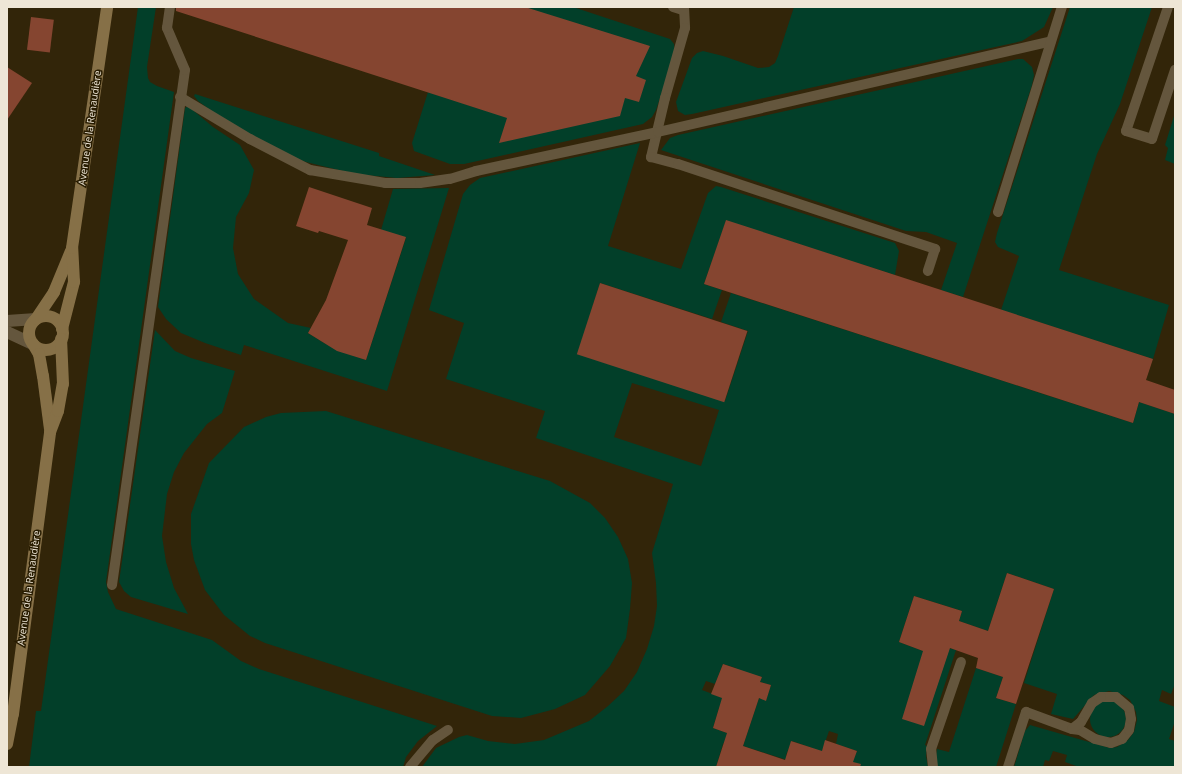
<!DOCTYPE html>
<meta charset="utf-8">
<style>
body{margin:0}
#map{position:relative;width:1182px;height:774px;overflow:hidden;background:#322509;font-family:"Open Sans",sans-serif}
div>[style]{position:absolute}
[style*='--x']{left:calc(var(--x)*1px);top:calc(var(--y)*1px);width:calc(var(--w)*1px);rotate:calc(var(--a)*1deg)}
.green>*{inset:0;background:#023f29}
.round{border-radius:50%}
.building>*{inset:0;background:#854530;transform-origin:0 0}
.lane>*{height:10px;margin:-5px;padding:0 5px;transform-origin:5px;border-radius:5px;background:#64563d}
.street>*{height:12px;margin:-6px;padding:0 6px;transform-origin:6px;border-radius:6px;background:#64563d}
.secondary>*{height:12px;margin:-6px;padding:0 6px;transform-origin:6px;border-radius:6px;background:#867047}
.secondary>.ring{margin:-6px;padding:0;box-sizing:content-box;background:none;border:12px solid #867047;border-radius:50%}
span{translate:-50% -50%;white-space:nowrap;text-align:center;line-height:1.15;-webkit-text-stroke:3px #281c01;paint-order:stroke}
.street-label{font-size:10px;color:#eee6d6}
.frame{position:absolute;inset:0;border:8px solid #eee6d6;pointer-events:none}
</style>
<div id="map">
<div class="green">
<i style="clip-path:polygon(138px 7px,156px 7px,147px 67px,148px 78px,150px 82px,157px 86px,174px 92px,106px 582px,108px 592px,116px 609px,212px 640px,241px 661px,259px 669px,437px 726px,418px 741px,406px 757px,403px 767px,29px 767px,36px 711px,41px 711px)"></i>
<i style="clip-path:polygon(513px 7px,573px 7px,670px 39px,674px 44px,675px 53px,656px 110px,652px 117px,643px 124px,464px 164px,450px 164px,414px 151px,412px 143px,428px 92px,480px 109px)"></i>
<i style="clip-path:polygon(794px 7px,1053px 7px,1044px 27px,1022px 41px,692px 114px,685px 115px,678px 111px,676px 102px,692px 58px,697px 53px,703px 51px,723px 56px,758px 68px,769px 67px,775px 63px,778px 56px)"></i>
<i style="clip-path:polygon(1070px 7px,1152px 7px,1120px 104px,1097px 154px,1059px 270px,1169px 305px,1153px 359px,1001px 310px,1019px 256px,998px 247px,995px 242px,997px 233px)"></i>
<i style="clip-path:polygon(1018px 59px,1023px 59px,1032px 67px,1034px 75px,1032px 85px,963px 297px,941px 290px,957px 243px,926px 232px,906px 231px,661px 150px,670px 138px,678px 135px)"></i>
<i style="clip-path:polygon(195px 94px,379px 153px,379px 156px,435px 175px,397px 178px,355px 174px,306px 162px,292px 157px,228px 123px,198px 101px,194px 96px)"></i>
<i style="clip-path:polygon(188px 106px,213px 127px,240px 145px,254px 170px,249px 193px,236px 217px,233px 248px,238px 274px,254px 299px,288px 323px,311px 328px,308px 333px,324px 343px,340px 351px,366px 360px,406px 238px,381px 230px,393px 189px,449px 188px,387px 391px,244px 345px,241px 355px,205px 343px,181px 333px,166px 319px,158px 307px,185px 108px)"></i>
<i style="clip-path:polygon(1175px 113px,1175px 164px,1165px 160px,1168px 148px,1165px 145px)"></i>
<i style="clip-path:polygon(evenodd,640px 143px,608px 246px,681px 269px,708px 193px,716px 186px,721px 187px,895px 243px,899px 251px,895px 275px,726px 221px,704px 284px,722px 290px,712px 319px,600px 283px,578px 354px,725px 401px,748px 331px,721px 322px,731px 293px,1133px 423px,1139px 402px,1175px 414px,1175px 684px,1171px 694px,1162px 690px,1159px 701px,1175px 707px,1175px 721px,1169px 739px,1175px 741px,1175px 767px,1079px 767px,1065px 762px,1067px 755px,1053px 751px,1049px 761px,1045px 760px,1043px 767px,1014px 767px,1025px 731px,1030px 725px,1110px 748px,1117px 747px,1128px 740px,1134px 732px,1137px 720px,1136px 712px,1130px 700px,1123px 695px,1109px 691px,1094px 695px,1073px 719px,1051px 714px,1057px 694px,1024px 683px,1054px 589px,1007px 573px,988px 631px,959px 621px,962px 611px,914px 596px,899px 642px,934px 655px,949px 648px,956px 650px,925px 745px,927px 746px,926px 756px,928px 767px,850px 767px,857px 751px,836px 744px,838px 734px,829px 731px,821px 754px,812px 748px,792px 741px,786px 755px,787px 760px,743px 746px,759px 698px,766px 700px,771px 685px,760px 682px,762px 677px,735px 670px,736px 668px,723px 664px,715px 684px,706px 681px,702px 690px,726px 699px,719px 708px,713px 728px,727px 733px,732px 732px,723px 744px,716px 767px,422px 767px,436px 748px,459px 737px,467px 735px,488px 741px,515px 744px,544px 740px,589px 721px,608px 706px,624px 691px,637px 672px,647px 649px,654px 626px,657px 606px,656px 583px,652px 553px,673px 484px,536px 438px,545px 411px,446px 379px,464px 323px,429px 310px,463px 194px,470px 185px,480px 178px,640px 143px,632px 383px,719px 410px,701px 466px,614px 437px,632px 383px)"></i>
<i style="clip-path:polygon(155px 330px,175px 351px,191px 358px,235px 371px,222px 413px,207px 424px,184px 453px,174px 472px,167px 494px,162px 536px,166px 562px,174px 588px,188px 614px,131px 597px,124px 591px,119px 582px)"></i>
<i style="clip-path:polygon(326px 411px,550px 481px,590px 503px,605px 518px,618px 537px,628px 559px,632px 583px,630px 609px,626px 638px,610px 666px,585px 695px,555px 709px,521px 718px,492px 716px,265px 643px,250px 636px,224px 615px,205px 590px,194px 560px,191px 544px,191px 514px,209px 463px,244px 427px,266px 417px,281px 413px)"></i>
<i style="clip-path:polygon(976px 668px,1003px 677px,996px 698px,1016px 704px,996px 767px,938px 767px,935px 761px,937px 749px,949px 752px)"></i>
<i class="round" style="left:1090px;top:701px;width:36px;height:36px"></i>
</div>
<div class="building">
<i style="clip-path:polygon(176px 7px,525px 7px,650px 46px,636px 76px,646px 80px,639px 102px,625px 98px,620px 116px,499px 143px,507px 118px,176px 11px)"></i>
<i style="left:31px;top:17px;width:23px;height:33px;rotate:7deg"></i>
<i style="clip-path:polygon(7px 67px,32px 83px,7px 120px)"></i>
<i style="clip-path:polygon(309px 187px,372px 208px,367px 225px,406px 237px,366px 360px,337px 351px,308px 333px,326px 300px,348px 240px,319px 231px,318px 233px,296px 226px)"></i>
<i style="clip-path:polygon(726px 220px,1153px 359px,1146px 380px,1175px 390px,1175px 414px,1139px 402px,1133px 423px,704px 284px)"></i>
<i style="left:600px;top:283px;width:155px;height:75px;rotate:18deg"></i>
<i style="clip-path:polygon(1007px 573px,1054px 589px,1016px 704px,996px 698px,1003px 677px,976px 668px,978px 658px,950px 648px,924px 726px,902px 719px,923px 651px,899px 642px,914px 596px,962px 611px,959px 621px,988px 631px)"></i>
<i style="clip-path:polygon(723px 664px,762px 677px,760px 682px,771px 685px,766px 701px,759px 698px,743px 746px,785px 760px,791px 741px,822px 751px,825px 740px,857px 751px,853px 762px,861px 764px,860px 767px,716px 767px,727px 733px,713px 728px,722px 698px,711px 694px)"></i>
</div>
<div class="lane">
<i style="--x:673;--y:7;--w:10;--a:17"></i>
<i style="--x:684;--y:7;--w:21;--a:87"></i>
<i style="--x:685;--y:28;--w:73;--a:105.9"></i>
<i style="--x:665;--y:98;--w:61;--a:103.3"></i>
<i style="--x:651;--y:157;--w:28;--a:15"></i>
<i style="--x:678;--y:164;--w:271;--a:18.3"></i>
<i style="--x:935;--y:249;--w:23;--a:108"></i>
<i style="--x:1168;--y:7;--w:131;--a:108.7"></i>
<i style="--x:1126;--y:131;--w:27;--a:17"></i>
<i style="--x:1152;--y:139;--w:73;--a:-71.6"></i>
<i style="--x:180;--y:97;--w:82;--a:31"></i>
<i style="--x:250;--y:139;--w:68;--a:27.3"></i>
<i style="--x:310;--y:170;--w:76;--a:9.8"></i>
<i style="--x:385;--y:183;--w:35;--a:0"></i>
<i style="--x:420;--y:183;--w:30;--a:-8"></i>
<i style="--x:450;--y:179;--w:27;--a:-17"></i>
<i style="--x:476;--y:171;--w:186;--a:-12.1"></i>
<i style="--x:658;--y:132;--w:403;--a:-13"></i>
<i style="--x:998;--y:212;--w:215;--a:-72.7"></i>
<i style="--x:112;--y:585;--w:520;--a:-81.93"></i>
<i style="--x:185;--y:70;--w:46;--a:-113.2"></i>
<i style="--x:167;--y:28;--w:21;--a:-82"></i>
<i style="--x:410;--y:767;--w:35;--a:-50"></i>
<i style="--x:433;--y:740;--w:18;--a:-34"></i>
<i style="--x:933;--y:767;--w:18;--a:-96"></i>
<i style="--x:931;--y:749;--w:92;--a:-71"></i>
<i style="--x:1008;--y:767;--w:58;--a:-71.9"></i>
<i style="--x:1026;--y:712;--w:49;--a:20.3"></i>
<i style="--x:1072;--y:729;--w:8;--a:7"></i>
<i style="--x:1080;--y:730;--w:17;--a:31"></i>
<i style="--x:1095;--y:739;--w:16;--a:14"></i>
<i style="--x:1111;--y:743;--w:12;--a:-20"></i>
<i style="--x:1122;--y:739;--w:11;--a:-52"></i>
<i style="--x:1129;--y:730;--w:11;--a:-80"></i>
<i style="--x:1131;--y:719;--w:11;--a:-100"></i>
<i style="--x:1129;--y:708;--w:17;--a:-140"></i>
<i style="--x:1116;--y:697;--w:15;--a:180"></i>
<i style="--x:1101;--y:697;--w:11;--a:146"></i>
<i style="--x:1092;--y:703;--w:22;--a:120"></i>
<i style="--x:1081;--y:722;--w:11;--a:142"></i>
</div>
<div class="street">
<i style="--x:7;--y:321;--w:29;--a:-4"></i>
<i style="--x:7;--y:332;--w:29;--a:25"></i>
</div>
<div class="secondary">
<i class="ring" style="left:29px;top:316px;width:22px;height:22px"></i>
<i style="--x:36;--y:319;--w:32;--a:-56"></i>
<i style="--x:54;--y:292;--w:44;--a:-67.5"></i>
<i style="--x:62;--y:329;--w:49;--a:-75.7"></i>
<i style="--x:74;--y:282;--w:34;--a:-93"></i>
<i style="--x:72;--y:248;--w:244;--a:-81.7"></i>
<i style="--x:33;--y:344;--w:12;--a:59"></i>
<i style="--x:39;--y:354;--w:22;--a:80"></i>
<i style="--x:43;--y:376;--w:53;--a:82.5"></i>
<i style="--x:7;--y:744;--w:31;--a:-79"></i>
<i style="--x:13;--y:714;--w:284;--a:-82.5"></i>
<i style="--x:50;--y:432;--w:22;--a:-69"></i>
<i style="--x:58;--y:411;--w:27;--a:-80"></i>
<i style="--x:63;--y:384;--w:45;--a:-92.5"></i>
</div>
<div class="street-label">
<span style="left:90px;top:128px;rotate:-82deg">Avenue de la Renaudière</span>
<span style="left:29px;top:588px;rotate:-82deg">Avenue de la Renaudière</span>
</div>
<div class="frame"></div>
</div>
